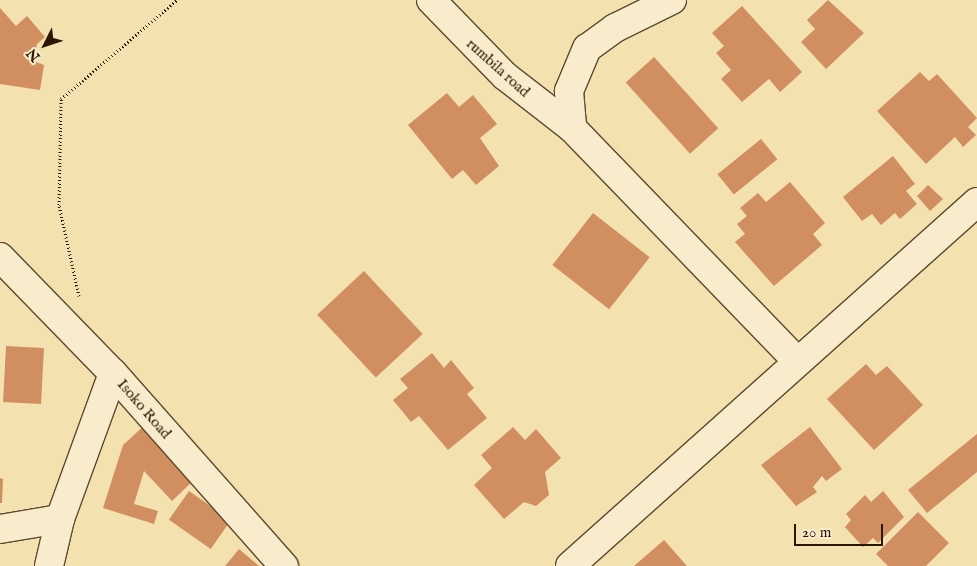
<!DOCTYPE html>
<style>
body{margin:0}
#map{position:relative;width:977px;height:566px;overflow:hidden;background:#f4e1b0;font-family:"IM FELL English",serif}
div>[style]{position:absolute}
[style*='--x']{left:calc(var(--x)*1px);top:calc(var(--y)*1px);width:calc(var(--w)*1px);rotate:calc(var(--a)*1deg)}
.building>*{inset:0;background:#d18e60;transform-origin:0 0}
.path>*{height:3px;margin-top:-1.5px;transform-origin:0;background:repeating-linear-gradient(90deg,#291806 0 1px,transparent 0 3.5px)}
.roads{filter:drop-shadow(1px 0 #5c4a30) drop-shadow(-1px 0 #5c4a30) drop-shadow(0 1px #5c4a30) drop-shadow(0 -1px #5c4a30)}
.minor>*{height:28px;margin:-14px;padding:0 14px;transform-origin:14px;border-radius:14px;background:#f8eccc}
.tertiary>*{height:28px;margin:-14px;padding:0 14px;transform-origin:14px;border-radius:14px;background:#f8eccc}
span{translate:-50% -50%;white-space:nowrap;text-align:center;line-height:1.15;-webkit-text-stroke:4.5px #f8eccc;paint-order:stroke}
.street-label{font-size:15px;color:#291806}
.north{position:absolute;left:20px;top:20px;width:50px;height:50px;-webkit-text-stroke:4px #f8eccc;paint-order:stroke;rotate:229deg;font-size:14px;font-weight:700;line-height:20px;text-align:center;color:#291806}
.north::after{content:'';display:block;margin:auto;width:18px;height:22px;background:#291806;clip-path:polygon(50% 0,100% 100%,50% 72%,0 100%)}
.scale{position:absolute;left:794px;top:524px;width:89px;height:22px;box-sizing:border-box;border:2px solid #291806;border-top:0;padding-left:6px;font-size:15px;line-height:18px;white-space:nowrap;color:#291806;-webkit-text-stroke:4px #f8eccc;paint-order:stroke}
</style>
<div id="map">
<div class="building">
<i style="clip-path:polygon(828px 0,864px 33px,826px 69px,801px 42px,815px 29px,807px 20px)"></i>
<i style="clip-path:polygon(742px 6px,802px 72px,780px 92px,769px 79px,742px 102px,721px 79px,731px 70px,716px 53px,724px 46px,712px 33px)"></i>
<i style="clip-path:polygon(0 8px,16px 26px,27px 16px,45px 37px,37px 44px,33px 61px,44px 65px,40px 90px,0 84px)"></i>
<i style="left:654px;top:57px;width:96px;height:38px;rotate:48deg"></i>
<i style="clip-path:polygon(920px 72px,929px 81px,937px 74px,977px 118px,968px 127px,976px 135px,963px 147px,955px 137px,926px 164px,877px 111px)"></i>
<i style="clip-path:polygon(447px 93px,459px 107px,473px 95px,497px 124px,480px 138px,499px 166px,476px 185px,463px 170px,452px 179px,408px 125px)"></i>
<i style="left:761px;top:139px;width:26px;height:56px;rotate:51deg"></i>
<i style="clip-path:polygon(893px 156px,915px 184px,906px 191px,917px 204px,900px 219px,895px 213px,881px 225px,872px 214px,862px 221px,843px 197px)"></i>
<i style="clip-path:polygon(790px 182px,825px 223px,813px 234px,822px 245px,774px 286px,735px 242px,745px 234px,737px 224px,747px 216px,740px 208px,758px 193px,766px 202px)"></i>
<i style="clip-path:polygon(928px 185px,943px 199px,930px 211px,917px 196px)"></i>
<i style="left:593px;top:213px;width:72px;height:66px;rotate:38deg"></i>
<i style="left:364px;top:271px;width:86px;height:64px;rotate:47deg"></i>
<i style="left:6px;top:346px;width:38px;height:56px;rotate:3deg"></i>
<i style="clip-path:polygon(432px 353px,444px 368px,451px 360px,474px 388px,467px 394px,487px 418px,448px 450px,419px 416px,411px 422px,393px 400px,408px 388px,400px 379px)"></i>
<i style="clip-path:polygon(866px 364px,876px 375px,887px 366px,923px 405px,874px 450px,827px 399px)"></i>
<i style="clip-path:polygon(147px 423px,197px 477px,172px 501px,144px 471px,134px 504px,158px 511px,154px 524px,103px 508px,123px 445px)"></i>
<i style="clip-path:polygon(513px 427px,525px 440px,536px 429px,561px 458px,545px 472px,549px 495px,536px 506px,524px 502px,504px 519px,474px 485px,492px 468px,481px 455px)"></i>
<i style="clip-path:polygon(810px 427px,842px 469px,826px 481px,822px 476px,813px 487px,817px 492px,796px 506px,761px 465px)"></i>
<i style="clip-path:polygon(977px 434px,977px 472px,927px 513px,908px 490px)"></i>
<i style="clip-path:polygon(0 478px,3px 479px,2px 503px,0 503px)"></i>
<i style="left:189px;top:491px;width:51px;height:35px;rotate:35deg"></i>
<i style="clip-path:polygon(883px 491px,904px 517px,878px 543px,873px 538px,863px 547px,845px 527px,851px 520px,846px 514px,865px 495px,871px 502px)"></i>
<i style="clip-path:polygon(918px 512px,949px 543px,926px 566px,888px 566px,876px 554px)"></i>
<i style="clip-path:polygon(664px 540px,687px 566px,634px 566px)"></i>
<i style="clip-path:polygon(239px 549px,259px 566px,225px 566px)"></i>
</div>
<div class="path">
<i style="--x:79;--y:296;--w:93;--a:-102.4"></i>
<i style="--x:59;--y:205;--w:106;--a:-88.9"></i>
<i style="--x:61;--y:99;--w:153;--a:-40.5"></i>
</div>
<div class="roads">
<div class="minor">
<i style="--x:431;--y:0;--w:106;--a:45.8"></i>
<i style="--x:505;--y:76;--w:85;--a:37.8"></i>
<i style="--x:672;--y:0;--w:64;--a:153.8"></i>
<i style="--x:615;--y:28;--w:34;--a:144"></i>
<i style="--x:587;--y:48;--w:47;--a:112.7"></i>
<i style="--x:569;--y:91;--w:37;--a:85"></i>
<i style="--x:572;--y:128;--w:322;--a:46"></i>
<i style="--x:0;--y:529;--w:61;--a:-9.5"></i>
<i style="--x:49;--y:566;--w:48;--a:-76.8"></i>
<i style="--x:60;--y:519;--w:155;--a:-70"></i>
<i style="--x:570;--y:566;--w:546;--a:-41.81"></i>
</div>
<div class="tertiary">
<i style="--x:0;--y:257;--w:162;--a:45.8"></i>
<i style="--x:113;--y:373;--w:258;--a:48.5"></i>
</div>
</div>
<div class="street-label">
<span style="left:498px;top:68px;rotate:42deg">rumbila road</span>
<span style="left:144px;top:409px;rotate:49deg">Isoko Road</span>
</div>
<div class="north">N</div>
<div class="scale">20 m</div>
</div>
